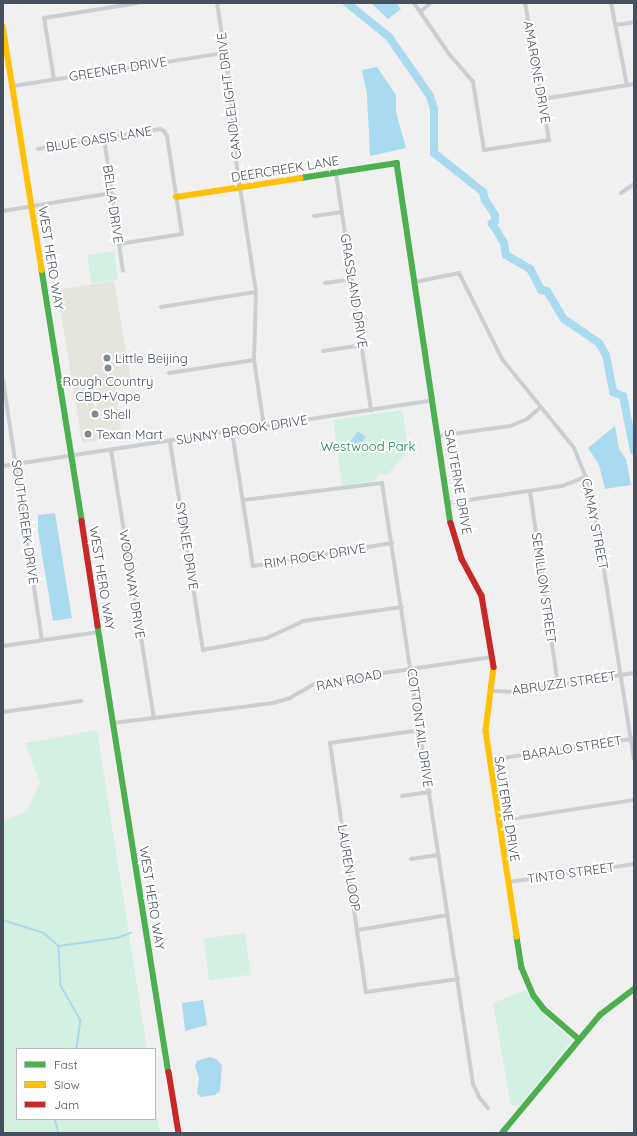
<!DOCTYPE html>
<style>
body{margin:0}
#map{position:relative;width:637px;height:1136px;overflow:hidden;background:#f1f0f0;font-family:Quicksand,sans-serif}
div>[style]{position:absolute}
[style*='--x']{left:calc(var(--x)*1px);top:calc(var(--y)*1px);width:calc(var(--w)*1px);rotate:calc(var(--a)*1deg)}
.commercial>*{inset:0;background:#e5e5de}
.green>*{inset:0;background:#d4f0e2;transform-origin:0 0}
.water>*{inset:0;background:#a9daef;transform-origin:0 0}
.stream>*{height:1.5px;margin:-0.75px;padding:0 0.75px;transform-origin:0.75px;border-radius:0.75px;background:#a9daef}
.river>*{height:8px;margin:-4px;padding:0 4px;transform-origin:4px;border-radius:4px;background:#a9daef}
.street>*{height:4px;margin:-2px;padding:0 2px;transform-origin:2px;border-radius:2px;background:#cccfd1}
.fast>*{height:5.5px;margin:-2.75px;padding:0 2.75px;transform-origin:2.75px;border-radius:2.75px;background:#4caf50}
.slow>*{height:5.5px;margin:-2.75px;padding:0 2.75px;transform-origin:2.75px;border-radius:2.75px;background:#ffc107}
.jam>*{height:5.5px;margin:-2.75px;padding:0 2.75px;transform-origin:2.75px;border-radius:2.75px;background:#c62828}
.dots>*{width:11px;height:11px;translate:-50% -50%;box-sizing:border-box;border:2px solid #fff;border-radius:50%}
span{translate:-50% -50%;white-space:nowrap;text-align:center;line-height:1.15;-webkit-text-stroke:4px #fff;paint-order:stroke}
.street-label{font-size:13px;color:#47515d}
.poi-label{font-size:13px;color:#47515d}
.left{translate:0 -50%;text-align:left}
.park-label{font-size:13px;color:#158155}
.frame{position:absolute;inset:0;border:4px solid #47515d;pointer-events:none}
.legend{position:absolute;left:16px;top:1048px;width:140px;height:72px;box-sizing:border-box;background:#fff;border:1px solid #b5b9be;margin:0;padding:5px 7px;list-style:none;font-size:12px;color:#47515d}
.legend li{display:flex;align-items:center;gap:8px;height:20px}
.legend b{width:20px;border:1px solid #b5b9be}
</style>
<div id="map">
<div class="commercial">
<i style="clip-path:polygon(114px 281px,132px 386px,115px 389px,122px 436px,82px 443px,57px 290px)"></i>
</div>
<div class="green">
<i style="left:114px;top:251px;width:29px;height:27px;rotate:82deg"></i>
<i style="clip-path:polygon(402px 410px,409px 451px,387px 475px,380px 474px,373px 481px,342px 486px,333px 420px)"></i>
<i style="clip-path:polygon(97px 730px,147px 1049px,17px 1049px,17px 1119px,155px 1119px,155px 1103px,160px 1133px,3px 1133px,3px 821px,27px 811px,40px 782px,25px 743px)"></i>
<i style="left:245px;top:933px;width:42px;height:42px;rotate:82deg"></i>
<i style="clip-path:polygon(525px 990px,545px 1016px,572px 1040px,520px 1105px,511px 1106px,493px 1003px)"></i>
</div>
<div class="water">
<i style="clip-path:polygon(371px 3px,396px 3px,401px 9px,388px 19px)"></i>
<i style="clip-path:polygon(377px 67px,396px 95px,396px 112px,406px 148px,370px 156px,367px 95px,362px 70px)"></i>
<i style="clip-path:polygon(615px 426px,619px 449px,626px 459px,631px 485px,605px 489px,599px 465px,588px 448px)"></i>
<i style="left:358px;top:431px;width:10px;height:17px;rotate:37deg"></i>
<i style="clip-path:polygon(55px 513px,72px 618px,53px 621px,38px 531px,38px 515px)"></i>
<i style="clip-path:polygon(203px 1000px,207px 1025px,185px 1031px,182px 1003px)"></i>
<i style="clip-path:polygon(210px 1057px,216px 1059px,222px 1065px,220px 1091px,215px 1095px,201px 1097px,197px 1093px,199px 1078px,195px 1066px,197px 1061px)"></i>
</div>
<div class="stream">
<i style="--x:3;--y:920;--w:43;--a:17.6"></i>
<i style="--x:44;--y:933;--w:20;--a:41"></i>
<i style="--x:59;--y:946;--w:40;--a:87.1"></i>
<i style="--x:61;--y:986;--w:39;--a:60"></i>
<i style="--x:81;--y:1020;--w:29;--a:98"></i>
<i style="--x:59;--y:946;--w:59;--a:-7.9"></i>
<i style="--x:117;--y:938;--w:15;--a:-20"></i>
<i style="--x:55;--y:1119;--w:15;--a:74"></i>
</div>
<div class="river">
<i style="--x:347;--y:3;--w:54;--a:39"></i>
<i style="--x:389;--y:37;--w:72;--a:55.2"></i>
<i style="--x:430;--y:96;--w:14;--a:73"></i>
<i style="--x:434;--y:109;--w:44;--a:90"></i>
<i style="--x:434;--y:153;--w:63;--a:38.5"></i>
<i style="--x:483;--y:192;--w:8;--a:76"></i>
<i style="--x:485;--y:200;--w:18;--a:56"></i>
<i style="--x:495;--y:215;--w:6;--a:90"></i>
<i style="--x:495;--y:221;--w:4;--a:146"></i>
<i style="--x:492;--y:223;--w:23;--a:59"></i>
<i style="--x:504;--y:243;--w:12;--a:81"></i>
<i style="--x:506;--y:255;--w:28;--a:30"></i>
<i style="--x:530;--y:269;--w:24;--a:62"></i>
<i style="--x:541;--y:290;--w:6;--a:9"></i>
<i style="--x:547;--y:291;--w:33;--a:59"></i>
<i style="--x:564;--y:319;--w:42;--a:34.4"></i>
<i style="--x:599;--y:343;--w:14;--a:60"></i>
<i style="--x:606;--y:355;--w:38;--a:79"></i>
<i style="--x:613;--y:392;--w:11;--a:22"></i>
<i style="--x:623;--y:396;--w:56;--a:78.7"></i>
</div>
<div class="street">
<i style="--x:217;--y:3;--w:93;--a:81.3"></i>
<i style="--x:231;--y:95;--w:53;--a:86.8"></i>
<i style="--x:234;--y:148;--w:146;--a:81.3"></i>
<i style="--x:256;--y:292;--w:68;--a:91.7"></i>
<i style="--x:254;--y:360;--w:68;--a:81.5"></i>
<i style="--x:414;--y:3;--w:62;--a:55.5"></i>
<i style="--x:449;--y:54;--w:37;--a:49"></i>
<i style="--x:473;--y:82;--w:69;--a:80.8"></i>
<i style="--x:484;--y:150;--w:66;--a:-8.7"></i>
<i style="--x:549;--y:140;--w:139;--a:-99.9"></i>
<i style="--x:611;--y:3;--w:84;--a:79"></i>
<i style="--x:421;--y:11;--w:13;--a:-39"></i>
<i style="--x:616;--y:25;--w:18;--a:-9"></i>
<i style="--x:54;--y:79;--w:62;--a:-99.3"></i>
<i style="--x:44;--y:18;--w:95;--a:-9.1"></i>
<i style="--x:13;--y:86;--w:214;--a:-8.9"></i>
<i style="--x:543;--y:99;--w:92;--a:-9.4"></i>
<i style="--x:104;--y:138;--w:134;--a:81.9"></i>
<i style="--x:38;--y:149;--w:124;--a:-9.3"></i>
<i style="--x:160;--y:129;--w:4;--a:27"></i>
<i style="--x:164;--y:131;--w:6;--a:59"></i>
<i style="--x:167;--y:136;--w:99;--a:81.3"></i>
<i style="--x:182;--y:234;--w:64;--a:171"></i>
<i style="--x:336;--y:173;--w:240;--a:81.6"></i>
<i style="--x:621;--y:193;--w:16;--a:-35"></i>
<i style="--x:3;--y:211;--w:110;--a:-9.4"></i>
<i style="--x:314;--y:216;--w:27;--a:-8"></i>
<i style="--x:415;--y:282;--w:45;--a:-11.6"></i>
<i style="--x:459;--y:273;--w:96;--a:63.4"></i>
<i style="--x:502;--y:359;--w:114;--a:51"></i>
<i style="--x:574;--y:448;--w:31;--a:68"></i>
<i style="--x:586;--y:477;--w:31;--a:75"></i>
<i style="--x:594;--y:507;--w:255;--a:81"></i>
<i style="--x:325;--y:283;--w:27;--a:-8"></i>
<i style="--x:161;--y:307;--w:96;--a:-9"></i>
<i style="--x:323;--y:351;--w:40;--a:-8.5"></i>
<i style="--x:169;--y:373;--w:86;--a:-8.7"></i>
<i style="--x:3;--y:380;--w:263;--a:81.5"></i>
<i style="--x:232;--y:432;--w:136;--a:81.1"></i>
<i style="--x:253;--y:566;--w:141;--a:-9.4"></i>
<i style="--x:438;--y:436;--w:73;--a:-7.9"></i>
<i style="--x:510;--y:426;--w:18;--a:-22"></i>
<i style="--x:527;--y:419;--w:18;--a:-41"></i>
<i style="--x:170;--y:442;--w:211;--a:81"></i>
<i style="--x:203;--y:650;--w:65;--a:-10.6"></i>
<i style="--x:267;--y:638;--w:40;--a:-25"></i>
<i style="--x:303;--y:621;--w:100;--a:-8"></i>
<i style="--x:111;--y:450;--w:272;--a:80.9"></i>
<i style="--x:3;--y:466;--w:435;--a:-8.7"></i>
<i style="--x:530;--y:491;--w:196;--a:81.8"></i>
<i style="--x:243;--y:500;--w:140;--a:-7"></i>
<i style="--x:382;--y:483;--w:608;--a:81.39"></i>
<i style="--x:473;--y:1084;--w:14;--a:65"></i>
<i style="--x:479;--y:1097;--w:14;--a:51"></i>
<i style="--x:449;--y:503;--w:114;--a:-8.6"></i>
<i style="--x:562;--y:486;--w:26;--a:-21"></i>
<i style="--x:3;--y:646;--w:97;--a:-8.3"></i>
<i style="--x:494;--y:691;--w:18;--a:3"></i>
<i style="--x:512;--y:692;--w:123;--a:-8.9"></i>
<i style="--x:3;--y:712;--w:79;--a:-8"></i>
<i style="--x:113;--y:723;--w:161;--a:-7.1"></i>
<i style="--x:273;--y:703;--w:18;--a:-16"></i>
<i style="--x:290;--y:698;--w:30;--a:-30"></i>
<i style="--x:316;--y:683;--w:178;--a:-8.4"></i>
<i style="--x:421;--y:730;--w:92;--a:171.9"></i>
<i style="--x:330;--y:743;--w:252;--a:81.8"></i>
<i style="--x:366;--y:992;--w:93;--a:-8"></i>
<i style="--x:489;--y:760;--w:144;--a:-8.4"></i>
<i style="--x:402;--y:796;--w:28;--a:-8"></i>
<i style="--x:498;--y:821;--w:138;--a:-8.8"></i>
<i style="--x:411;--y:859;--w:28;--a:-8"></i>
<i style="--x:508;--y:882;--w:127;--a:-8.1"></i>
<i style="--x:358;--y:930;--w:91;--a:-9.5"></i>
</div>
<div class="fast">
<i style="--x:301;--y:178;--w:97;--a:-8.9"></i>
<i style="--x:397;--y:163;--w:364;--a:81.5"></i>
<i style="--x:42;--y:270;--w:254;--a:80.9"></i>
<i style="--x:98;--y:626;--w:452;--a:81"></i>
<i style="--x:517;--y:937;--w:31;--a:81"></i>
<i style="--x:522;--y:968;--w:30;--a:67"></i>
<i style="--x:534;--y:996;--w:16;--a:52"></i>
<i style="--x:544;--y:1009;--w:46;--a:40.6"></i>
<i style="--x:502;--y:1133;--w:153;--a:-50.3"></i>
<i style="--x:600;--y:1015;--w:43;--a:-37.4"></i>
</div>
<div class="slow">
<i style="--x:3;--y:26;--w:247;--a:80.9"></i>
<i style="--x:176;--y:197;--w:126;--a:-8.6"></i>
<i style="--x:494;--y:667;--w:64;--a:97.1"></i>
<i style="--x:486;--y:731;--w:208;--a:81.4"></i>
</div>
<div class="jam">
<i style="--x:82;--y:521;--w:106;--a:81.3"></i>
<i style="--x:451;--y:523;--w:38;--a:73"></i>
<i style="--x:462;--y:559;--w:42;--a:61.6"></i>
<i style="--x:482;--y:596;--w:72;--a:80.4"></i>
<i style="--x:169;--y:1072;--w:62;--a:80.7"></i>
</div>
<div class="dots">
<i style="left:107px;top:358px;background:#828990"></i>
<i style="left:108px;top:368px;background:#828990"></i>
<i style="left:95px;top:414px;background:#828990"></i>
<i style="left:88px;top:434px;background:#828990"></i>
</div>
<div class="street-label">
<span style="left:118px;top:69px;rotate:-9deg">GREENER DRIVE</span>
<span style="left:537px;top:72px;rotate:80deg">AMARONE DRIVE</span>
<span style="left:229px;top:96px;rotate:-97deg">CANDLELIGHT DRIVE</span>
<span style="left:99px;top:139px;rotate:-9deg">BLUE OASIS LANE</span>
<span style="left:285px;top:169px;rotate:-9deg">DEERCREEK LANE</span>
<span style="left:113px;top:204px;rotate:82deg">BELLA DRIVE</span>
<span style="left:51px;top:258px;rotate:81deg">WEST HERO WAY</span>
<span style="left:354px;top:291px;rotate:81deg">GRASSLAND DRIVE</span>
<span style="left:242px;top:430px;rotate:-9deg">SUNNY BROOK DRIVE</span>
<span style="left:458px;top:482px;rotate:80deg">SAUTERNE DRIVE</span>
<span style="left:25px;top:522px;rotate:82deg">SOUTHCREEK DRIVE</span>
<span style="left:595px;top:524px;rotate:79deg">CAMAY STREET</span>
<span style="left:187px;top:546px;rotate:81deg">SYDNEE DRIVE</span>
<span style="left:315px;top:556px;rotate:-9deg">RIM ROCK DRIVE</span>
<span style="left:102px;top:578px;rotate:81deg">WEST HERO WAY</span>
<span style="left:132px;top:584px;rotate:81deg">WOODWAY DRIVE</span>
<span style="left:544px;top:588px;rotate:82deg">SEMILLON STREET</span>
<span style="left:349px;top:680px;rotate:-11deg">RAN ROAD</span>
<span style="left:564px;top:683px;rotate:-8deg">ABRUZZI STREET</span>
<span style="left:420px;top:728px;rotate:82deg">COTTONTAIL DRIVE</span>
<span style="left:572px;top:748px;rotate:-9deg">BARALO STREET</span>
<span style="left:507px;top:809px;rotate:81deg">SAUTERNE DRIVE</span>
<span style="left:349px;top:868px;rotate:81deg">LAUREN LOOP</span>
<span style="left:571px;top:873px;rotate:-8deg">TINTO STREET</span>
<span style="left:152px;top:898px;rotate:81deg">WEST HERO WAY</span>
</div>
<div class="poi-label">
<span class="left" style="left:115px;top:358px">Little Beijing</span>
<span style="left:108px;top:389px">Rough Country<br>CBD+Vape</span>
<span class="left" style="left:103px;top:414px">Shell</span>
<span class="left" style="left:96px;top:434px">Texan Mart</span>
</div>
<div class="park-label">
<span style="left:368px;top:446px">Westwood Park</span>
</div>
<div class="frame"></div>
<ul class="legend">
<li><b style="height:5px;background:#4caf50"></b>Fast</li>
<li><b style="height:5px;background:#ffc107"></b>Slow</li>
<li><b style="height:5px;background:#c62828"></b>Jam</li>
</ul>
</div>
